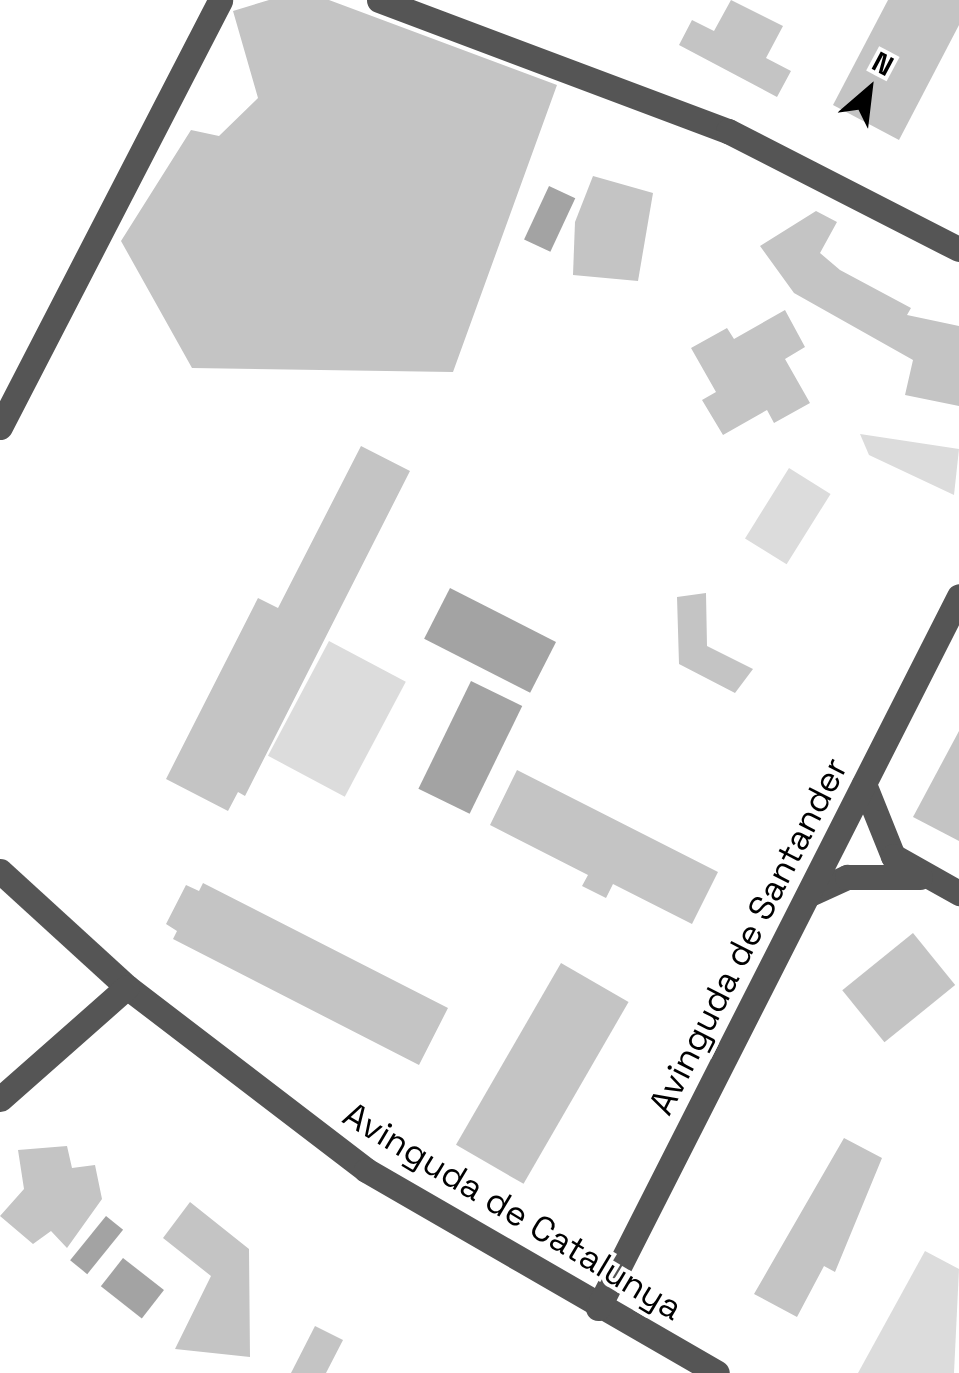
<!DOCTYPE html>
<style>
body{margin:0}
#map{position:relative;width:959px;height:1373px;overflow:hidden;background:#fff;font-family:"Space Grotesk",sans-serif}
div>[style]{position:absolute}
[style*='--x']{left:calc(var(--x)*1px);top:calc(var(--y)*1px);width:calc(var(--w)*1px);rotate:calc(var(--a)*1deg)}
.green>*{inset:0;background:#dcdcdc;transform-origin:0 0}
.water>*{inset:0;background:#a3a3a3;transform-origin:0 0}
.building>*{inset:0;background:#c4c4c4;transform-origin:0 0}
.minor>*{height:25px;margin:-12.5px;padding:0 12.5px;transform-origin:12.5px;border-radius:12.5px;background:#555}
span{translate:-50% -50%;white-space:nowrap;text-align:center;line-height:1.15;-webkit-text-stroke:8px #fff;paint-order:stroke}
.street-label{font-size:35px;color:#000}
.north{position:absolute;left:819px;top:40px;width:100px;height:100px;-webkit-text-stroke:8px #fff;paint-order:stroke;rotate:28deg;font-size:28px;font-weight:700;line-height:40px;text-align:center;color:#000}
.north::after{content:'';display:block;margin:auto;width:35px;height:45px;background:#000;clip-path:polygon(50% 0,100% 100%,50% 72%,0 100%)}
</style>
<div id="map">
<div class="green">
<i style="clip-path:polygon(860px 434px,959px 449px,954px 495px,869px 455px)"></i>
<i style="left:789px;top:468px;width:49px;height:83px;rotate:32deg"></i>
<i style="left:329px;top:641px;width:87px;height:130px;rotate:28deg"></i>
<i style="clip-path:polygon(925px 1251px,959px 1269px,954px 1373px,858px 1373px)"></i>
</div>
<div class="water">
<i style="left:549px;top:186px;width:29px;height:59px;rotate:25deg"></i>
<i style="left:450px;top:588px;width:119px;height:57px;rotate:27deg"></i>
<i style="left:471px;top:681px;width:57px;height:120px;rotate:26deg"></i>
<i style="left:106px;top:1216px;width:22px;height:57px;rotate:39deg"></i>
<i style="left:123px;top:1258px;width:52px;height:36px;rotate:38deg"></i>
</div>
<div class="building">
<i style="clip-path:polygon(269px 0,329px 0,557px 85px,453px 372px,192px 368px,121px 241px,191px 130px,219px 136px,258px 98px,233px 11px)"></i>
<i style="clip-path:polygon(731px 0,783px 26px,766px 58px,791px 71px,777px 97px,679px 45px,692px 20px,714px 31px)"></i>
<i style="clip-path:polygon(888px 0,959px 0,959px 25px,899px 140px,833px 105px)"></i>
<i style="clip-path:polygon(593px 176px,653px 193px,638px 281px,573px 275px,575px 222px)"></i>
<i style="clip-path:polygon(816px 211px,837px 222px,820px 253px,840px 270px,911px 308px,907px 315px,959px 326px,959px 406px,905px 395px,913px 360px,794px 293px,760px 246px)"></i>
<i style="clip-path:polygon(785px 310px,805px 347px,785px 359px,810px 403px,774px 423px,767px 410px,723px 435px,702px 400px,716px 392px,691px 348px,727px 328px,734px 339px)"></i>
<i style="clip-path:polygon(361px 446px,410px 471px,245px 796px,238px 792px,228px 811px,166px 779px,258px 598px,278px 608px)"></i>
<i style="clip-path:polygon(706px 593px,707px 646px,753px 669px,735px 693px,679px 664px,677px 597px)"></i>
<i style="clip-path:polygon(959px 731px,959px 841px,913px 817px)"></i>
<i style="clip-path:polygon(517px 770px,718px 872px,692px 924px,613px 884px,606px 898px,582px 886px,588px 875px,490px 825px)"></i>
<i style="clip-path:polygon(203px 883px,448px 1008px,419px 1065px,173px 939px,177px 931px,166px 924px,186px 885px,199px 891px)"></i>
<i style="left:913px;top:933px;width:67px;height:91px;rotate:51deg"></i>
<i style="left:561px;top:963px;width:78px;height:210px;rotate:30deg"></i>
<i style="clip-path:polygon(844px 1138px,882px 1158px,835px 1272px,824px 1266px,797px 1317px,754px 1294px)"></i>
<i style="clip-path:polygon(67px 1146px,72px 1168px,95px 1165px,102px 1199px,67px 1248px,51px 1231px,33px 1244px,0 1216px,24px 1189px,18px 1150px)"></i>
<i style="clip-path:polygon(190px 1202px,249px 1249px,250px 1357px,175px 1349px,211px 1276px,163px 1238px)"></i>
<i style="clip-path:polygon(315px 1326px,343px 1340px,326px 1373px,291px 1373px)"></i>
</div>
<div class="minor">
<i style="--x:379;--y:0;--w:373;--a:20.6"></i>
<i style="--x:728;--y:131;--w:259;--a:27.1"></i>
<i style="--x:0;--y:427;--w:480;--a:-62.7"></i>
<i style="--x:864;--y:784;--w:78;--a:68.1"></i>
<i style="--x:893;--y:856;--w:76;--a:29.3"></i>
<i style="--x:0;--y:871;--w:172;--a:42.4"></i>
<i style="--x:127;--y:987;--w:301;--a:37.4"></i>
<i style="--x:366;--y:1170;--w:405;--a:30"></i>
<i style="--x:810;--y:894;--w:41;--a:-24.7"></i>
<i style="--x:847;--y:877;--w:73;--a:0"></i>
<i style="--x:0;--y:1099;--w:169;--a:-41.4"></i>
<i style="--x:598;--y:1308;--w:798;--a:-63.11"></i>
</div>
<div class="street-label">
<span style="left:748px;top:936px;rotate:-63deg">Avinguda de Santander</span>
<span style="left:513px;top:1211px;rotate:31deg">Avinguda de Catalunya</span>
</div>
<div class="north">N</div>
</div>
